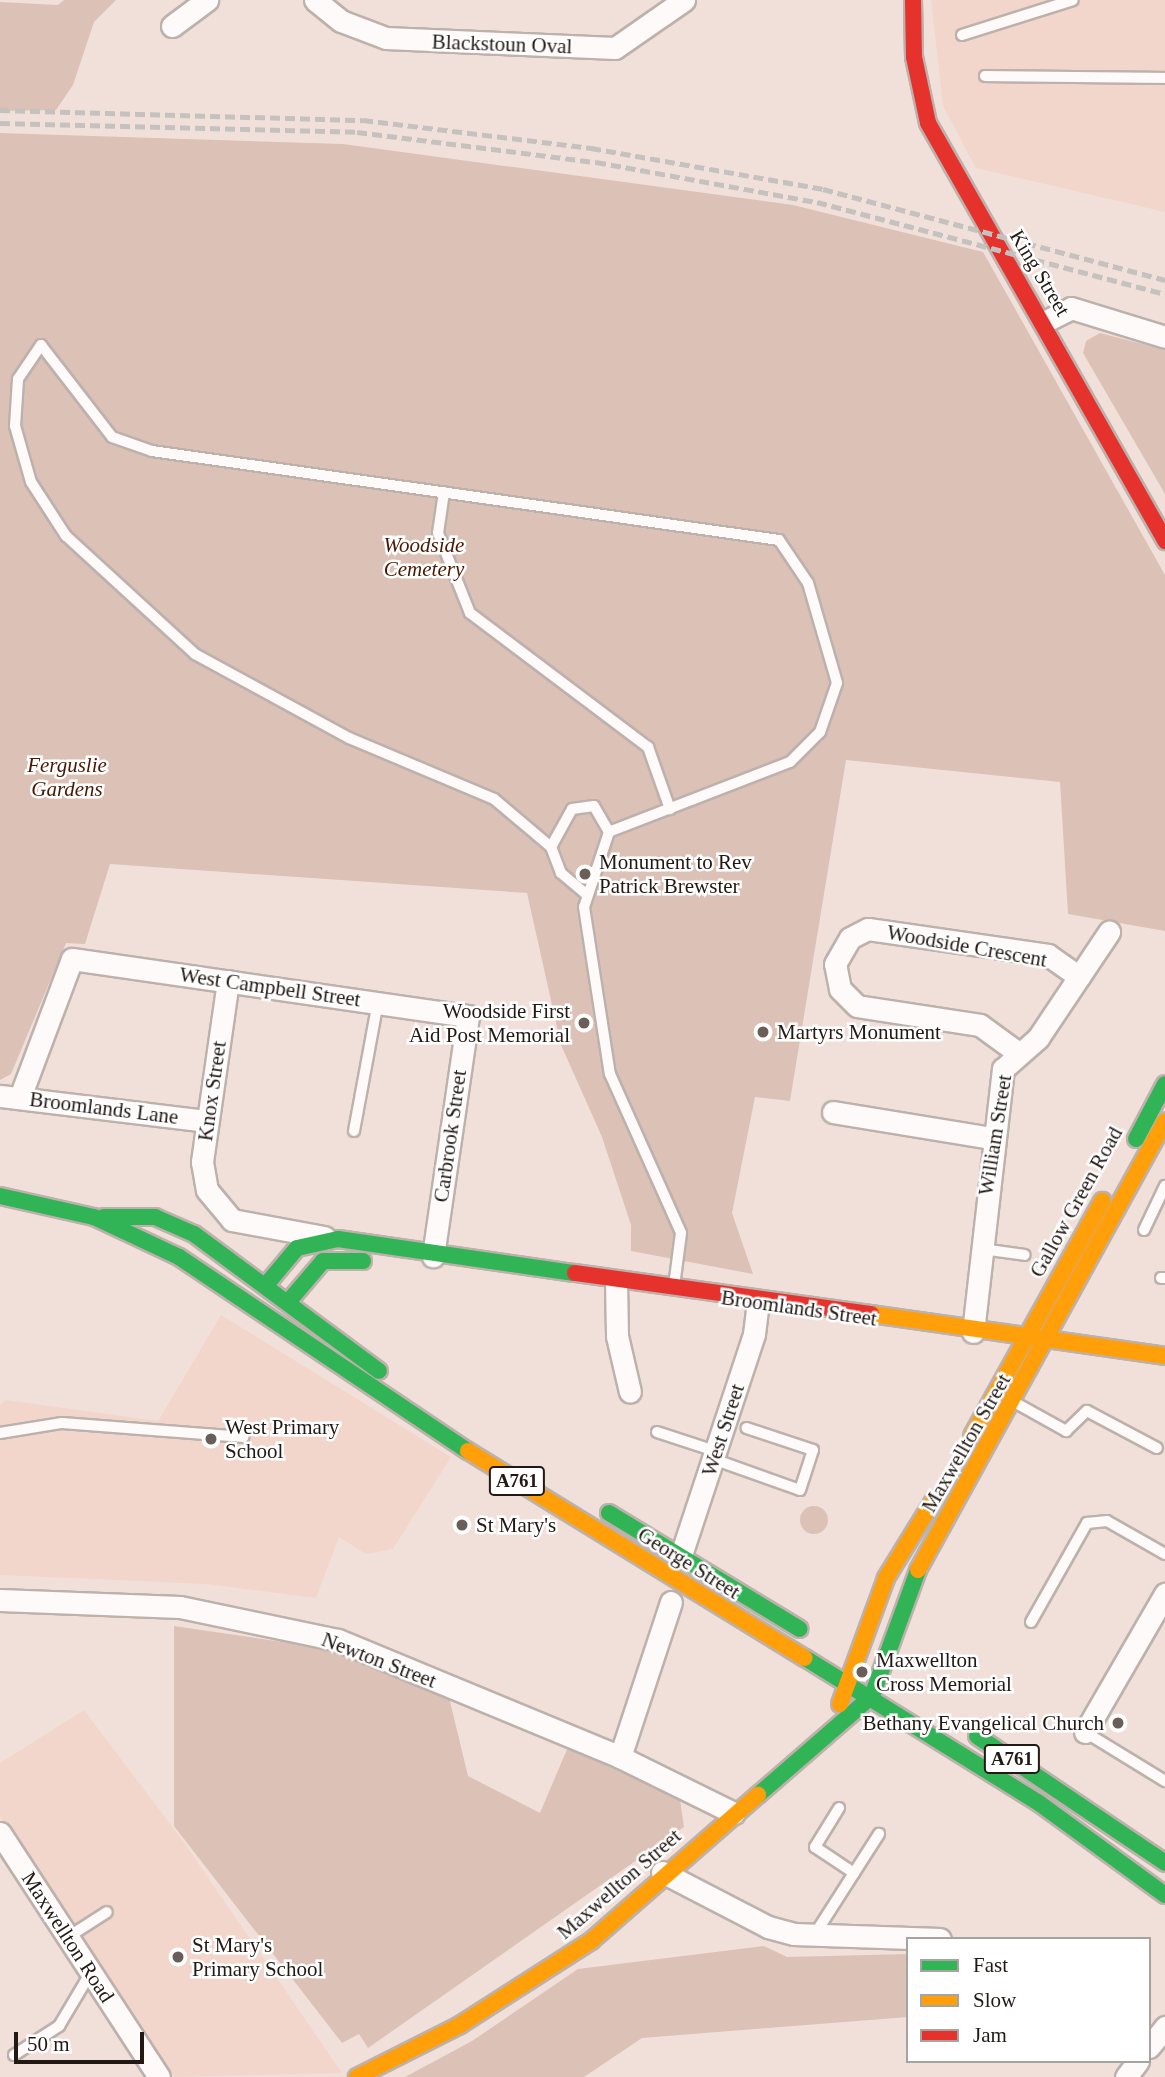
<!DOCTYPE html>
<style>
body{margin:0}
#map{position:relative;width:1165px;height:2077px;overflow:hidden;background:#f1e0da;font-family:Georgia,serif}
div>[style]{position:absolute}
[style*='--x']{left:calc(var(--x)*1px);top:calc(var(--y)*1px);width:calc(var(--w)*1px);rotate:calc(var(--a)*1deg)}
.built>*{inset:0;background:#f2d6cb}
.green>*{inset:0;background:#dcc1b7}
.round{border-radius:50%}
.roads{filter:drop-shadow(2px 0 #bdb1ac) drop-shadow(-2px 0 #bdb1ac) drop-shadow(0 2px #bdb1ac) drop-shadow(0 -2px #bdb1ac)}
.lane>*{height:10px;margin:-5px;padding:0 5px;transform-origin:5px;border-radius:5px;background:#fdfaf9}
.street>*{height:21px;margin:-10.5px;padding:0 10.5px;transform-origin:10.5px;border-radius:10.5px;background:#fdfaf9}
.fast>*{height:16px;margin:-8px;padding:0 8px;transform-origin:8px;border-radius:8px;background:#30b455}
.slow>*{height:16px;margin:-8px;padding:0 8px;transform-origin:8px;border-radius:8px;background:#ff9f0a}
.jam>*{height:16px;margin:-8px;padding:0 8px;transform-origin:8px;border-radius:8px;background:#e5322d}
.rail>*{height:5px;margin-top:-2.5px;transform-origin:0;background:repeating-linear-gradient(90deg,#c5c1bf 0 10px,transparent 0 15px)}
.dots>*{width:19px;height:19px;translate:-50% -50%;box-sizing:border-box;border:4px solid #fff;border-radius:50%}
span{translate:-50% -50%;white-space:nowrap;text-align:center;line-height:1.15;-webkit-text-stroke:5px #fff;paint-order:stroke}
.shield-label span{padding:2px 5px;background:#fff;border:2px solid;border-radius:5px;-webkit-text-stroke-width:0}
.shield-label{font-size:19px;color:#221814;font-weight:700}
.street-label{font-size:21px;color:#221814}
.park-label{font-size:21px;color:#4a1801;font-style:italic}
.poi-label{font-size:21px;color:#221814}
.left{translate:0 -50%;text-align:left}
.right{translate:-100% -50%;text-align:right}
.legend{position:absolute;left:906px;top:1937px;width:245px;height:126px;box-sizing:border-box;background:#fff;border:2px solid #a7a3a1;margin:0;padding:9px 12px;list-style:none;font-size:21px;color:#221814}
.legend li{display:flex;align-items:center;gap:14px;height:35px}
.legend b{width:35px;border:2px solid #a7a3a1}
.scale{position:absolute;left:14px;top:2032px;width:130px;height:32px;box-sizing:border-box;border:4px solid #221814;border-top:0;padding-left:9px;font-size:21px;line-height:24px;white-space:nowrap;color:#221814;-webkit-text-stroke:5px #fff;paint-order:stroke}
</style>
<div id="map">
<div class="built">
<i style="clip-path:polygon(931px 0,1165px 0,1165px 212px,976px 168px,943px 106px)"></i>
<i style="clip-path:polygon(221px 1315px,451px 1457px,393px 1549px,366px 1554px,339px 1537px,316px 1598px,206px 1584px,0 1575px,0 1405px,6px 1400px,158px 1421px)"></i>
<i style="clip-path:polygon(84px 1710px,183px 1841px,342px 2073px,174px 2077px,0 1817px,0 1763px)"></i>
</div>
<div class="green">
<i style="clip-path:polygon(64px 0,116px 0,94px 22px,73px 85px,56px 110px,0 111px,0 2px,58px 5px)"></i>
<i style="clip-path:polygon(0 133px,343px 144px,793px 205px,983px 252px,1165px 575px,1165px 931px,1068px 914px,1060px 782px,846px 760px,790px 1101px,755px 1097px,732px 1213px,753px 1274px,631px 1251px,631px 1225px,602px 1137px,561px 1045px,527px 893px,110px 864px,85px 944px,66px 943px,11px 1074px,0 1080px)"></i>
<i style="clip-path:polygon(1100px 333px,1165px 350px,1165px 494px,1083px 353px,1086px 341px)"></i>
<i class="round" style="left:800px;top:1506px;width:28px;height:28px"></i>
<i style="clip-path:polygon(174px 1626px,323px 1648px,447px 1689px,468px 1776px,540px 1813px,568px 1747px,680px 1800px,684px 1827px,368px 2048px,359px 2034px,342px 2043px,174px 1826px)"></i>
<i style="clip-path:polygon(764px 1946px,787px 1957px,908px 1954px,908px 2017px,642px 2038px,584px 2077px,405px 2077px,472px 2041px,578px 1969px)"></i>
</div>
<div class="roads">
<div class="lane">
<i style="--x:962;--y:35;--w:116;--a:-17.5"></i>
<i style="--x:985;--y:76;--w:180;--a:0.6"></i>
<i style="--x:444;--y:492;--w:41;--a:98.3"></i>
<i style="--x:438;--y:533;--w:86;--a:68.2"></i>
<i style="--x:470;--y:613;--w:223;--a:37"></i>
<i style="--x:648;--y:747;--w:66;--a:70.5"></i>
<i style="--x:551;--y:847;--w:43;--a:-61.1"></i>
<i style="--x:572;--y:809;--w:22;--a:-8"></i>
<i style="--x:594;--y:806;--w:30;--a:60"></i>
<i style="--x:586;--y:894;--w:33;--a:-140"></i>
<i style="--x:561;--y:873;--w:28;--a:-111"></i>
<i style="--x:551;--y:847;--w:75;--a:-139.9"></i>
<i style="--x:494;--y:799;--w:157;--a:-157.2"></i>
<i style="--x:349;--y:738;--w:175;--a:-151.4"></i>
<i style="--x:195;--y:654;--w:175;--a:-137.5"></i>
<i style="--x:66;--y:536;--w:64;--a:-122.9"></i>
<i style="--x:31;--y:482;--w:58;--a:-105.9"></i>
<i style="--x:15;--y:426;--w:47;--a:-86.3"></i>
<i style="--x:18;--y:379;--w:41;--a:-55.9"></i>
<i style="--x:41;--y:345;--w:116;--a:52.3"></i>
<i style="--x:112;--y:437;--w:42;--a:19.3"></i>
<i style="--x:152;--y:451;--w:633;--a:8.08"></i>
<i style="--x:779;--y:540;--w:52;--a:56"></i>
<i style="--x:808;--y:583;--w:104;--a:73.8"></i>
<i style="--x:837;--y:683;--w:52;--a:109.1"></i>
<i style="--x:820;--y:732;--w:42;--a:135"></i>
<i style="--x:790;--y:762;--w:194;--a:158.9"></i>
<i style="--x:609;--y:832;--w:79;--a:108.4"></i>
<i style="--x:584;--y:907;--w:169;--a:81.2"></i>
<i style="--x:610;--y:1074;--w:174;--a:65.9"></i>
<i style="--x:681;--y:1233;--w:53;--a:97.5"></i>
<i style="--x:354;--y:1131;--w:132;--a:-79.5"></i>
<i style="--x:1144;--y:1230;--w:49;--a:-64.5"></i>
<i style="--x:982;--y:1249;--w:43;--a:7.9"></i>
<i style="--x:1161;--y:1278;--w:4;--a:0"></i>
<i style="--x:1014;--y:1402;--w:60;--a:29.1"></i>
<i style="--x:1066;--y:1431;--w:29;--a:-44"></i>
<i style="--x:1087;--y:1411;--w:79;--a:27.9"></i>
<i style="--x:657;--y:1432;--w:61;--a:18.1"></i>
<i style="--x:0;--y:1433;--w:63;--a:-9.2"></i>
<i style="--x:62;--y:1423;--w:182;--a:4.4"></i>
<i style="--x:713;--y:1459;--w:92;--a:19.6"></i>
<i style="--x:800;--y:1490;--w:42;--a:-72"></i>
<i style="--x:813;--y:1450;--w:70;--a:-161.6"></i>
<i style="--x:1031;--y:1622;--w:114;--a:-60.5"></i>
<i style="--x:1087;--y:1523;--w:20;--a:-6"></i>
<i style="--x:1107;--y:1521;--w:67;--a:29.6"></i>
<i style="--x:1085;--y:1732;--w:94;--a:31.5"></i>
<i style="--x:839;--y:1808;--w:46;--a:121.6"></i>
<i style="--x:815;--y:1847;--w:47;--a:33.7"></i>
<i style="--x:815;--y:1934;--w:119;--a:-57.4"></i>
<i style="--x:68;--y:1937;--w:46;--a:-32.7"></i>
<i style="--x:14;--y:2055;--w:54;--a:-32.8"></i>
<i style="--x:59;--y:2026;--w:63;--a:-59.3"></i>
</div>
<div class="street">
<i style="--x:315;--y:0;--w:33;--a:39"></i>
<i style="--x:341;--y:21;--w:48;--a:20.7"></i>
<i style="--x:386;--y:38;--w:229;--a:2.5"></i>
<i style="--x:615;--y:48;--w:84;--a:-34.8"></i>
<i style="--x:172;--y:26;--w:44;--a:-36.6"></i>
<i style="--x:1046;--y:321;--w:28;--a:-27"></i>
<i style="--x:1071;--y:308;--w:98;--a:17.1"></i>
<i style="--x:228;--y:981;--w:183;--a:98.2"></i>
<i style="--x:202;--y:1162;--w:28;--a:80"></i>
<i style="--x:207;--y:1190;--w:39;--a:50"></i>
<i style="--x:232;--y:1220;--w:94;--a:10.5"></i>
<i style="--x:1017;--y:1052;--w:46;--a:-143.9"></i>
<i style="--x:980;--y:1025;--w:124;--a:-171.2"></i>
<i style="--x:857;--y:1006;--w:24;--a:-135"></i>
<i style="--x:840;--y:989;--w:25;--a:-101"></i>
<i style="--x:835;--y:964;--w:30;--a:-60"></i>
<i style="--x:850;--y:938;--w:20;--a:-27"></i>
<i style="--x:868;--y:929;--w:182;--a:8.2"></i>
<i style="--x:1048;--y:955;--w:38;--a:35"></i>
<i style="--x:0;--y:1096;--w:209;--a:6.9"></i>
<i style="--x:20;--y:1097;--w:147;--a:-69.4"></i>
<i style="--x:72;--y:959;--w:400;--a:8.2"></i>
<i style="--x:468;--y:1016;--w:243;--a:98.3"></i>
<i style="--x:833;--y:1112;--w:160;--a:9.3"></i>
<i style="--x:616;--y:1282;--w:54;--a:88.9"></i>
<i style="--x:617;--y:1336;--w:57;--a:76.9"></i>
<i style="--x:973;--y:1332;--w:265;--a:-83.5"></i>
<i style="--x:1003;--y:1069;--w:47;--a:-41.5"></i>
<i style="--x:1038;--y:1038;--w:128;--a:-56.2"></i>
<i style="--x:681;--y:1555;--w:233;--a:-71.7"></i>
<i style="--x:754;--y:1334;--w:31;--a:-83"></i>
<i style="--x:0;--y:1600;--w:180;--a:2.2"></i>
<i style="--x:180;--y:1607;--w:161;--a:11.8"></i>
<i style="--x:338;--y:1640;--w:305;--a:22.5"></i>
<i style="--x:620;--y:1757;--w:127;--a:26.2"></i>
<i style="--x:1085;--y:1732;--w:160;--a:-59.9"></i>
<i style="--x:620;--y:1757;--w:163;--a:-71.8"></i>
<i style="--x:0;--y:1833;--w:291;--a:56.9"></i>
<i style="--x:662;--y:1872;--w:119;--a:27.4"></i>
<i style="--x:768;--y:1927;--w:27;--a:15"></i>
<i style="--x:794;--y:1934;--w:146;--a:2"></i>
<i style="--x:1149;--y:2047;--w:26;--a:-51"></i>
<i style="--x:1126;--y:2077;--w:20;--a:-53"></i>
</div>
<div class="fast">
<i style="--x:1136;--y:1139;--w:62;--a:-62.2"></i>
<i style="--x:0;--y:1196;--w:96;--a:12.6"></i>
<i style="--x:94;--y:1217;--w:94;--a:25.2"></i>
<i style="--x:179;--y:1257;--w:348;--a:33.9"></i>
<i style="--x:104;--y:1217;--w:51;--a:0"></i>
<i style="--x:155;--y:1217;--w:43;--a:23.6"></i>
<i style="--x:194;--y:1234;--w:230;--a:36.5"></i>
<i style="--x:266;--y:1285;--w:48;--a:-50"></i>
<i style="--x:297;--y:1248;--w:42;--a:-12.4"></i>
<i style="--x:338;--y:1239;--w:239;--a:8.2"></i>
<i style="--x:289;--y:1301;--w:52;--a:-49.6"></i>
<i style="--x:323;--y:1261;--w:40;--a:0"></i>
<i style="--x:609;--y:1513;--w:223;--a:31.3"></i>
<i style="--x:805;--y:1658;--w:275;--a:31.8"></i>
<i style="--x:1039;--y:1803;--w:156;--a:36.1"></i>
<i style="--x:977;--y:1736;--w:227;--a:34"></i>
<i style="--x:758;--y:1795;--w:151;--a:-41"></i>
<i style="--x:872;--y:1696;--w:134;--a:-69.9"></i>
</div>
<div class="slow">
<i style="--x:871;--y:1314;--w:297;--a:8.1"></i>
<i style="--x:972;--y:1436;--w:269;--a:-61"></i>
<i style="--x:468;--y:1451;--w:395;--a:31.6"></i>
<i style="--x:918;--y:1570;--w:512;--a:-61.18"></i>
<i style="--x:840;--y:1704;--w:134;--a:-69.9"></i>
<i style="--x:886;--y:1578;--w:92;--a:-58.4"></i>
<i style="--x:357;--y:2077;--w:115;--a:-26.8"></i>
<i style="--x:460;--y:2025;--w:156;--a:-32.7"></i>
<i style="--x:591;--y:1941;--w:222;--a:-41.2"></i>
</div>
<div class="jam">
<i style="--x:913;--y:0;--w:57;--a:89"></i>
<i style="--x:914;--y:57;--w:67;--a:78"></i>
<i style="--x:928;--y:123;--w:481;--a:60.4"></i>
<i style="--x:575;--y:1273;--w:299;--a:7.9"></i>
</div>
</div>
<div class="rail">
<i style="--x:0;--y:110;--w:363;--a:1.6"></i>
<i style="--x:363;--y:120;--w:230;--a:7"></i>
<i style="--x:591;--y:148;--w:236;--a:10"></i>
<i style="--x:823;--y:189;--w:354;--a:14.9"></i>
<i style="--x:0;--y:123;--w:357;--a:1.4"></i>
<i style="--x:357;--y:132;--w:241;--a:7.2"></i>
<i style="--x:596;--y:162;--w:225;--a:10.3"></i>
<i style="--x:817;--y:202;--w:360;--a:14.8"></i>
</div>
<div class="dots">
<i style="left:585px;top:874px;background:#6a5e59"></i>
<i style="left:584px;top:1023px;background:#6a5e59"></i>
<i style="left:763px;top:1032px;background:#6a5e59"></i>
<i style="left:211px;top:1439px;background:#6a5e59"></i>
<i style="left:462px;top:1525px;background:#6a5e59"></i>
<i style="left:862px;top:1672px;background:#6a5e59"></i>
<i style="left:1118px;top:1723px;background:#6a5e59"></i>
<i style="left:178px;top:1957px;background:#6a5e59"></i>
</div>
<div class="shield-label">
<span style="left:517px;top:1481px">A761</span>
<span style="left:1012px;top:1759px">A761</span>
</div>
<div class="street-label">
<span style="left:502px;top:44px;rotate:2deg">Blackstoun Oval</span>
<span style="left:1040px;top:273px;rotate:59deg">King Street</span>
<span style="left:967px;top:946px;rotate:10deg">Woodside Crescent</span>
<span style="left:270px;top:987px;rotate:8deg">West Campbell Street</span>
<span style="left:212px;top:1091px;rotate:-82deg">Knox Street</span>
<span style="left:104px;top:1108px;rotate:7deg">Broomlands Lane</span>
<span style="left:995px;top:1135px;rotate:-81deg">William Street</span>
<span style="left:450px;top:1136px;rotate:-82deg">Carbrook Street</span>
<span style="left:1076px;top:1202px;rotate:-61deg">Gallow Green Road</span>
<span style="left:799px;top:1308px;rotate:8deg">Broomlands Street</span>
<span style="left:723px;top:1430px;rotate:-72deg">West Street</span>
<span style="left:966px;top:1443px;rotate:-60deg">Maxwellton Street</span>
<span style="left:689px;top:1563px;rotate:32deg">George Street</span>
<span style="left:379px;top:1660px;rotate:21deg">Newton Street</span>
<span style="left:619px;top:1884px;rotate:-41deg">Maxwellton Street</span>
<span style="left:68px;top:1937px;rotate:57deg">Maxwellton Road</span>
</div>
<div class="park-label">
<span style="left:424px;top:557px">Woodside<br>Cemetery</span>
<span style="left:67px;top:777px">Ferguslie<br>Gardens</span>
</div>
<div class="poi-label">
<span class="left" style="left:599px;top:874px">Monument to Rev<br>Patrick Brewster</span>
<span class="right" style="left:570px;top:1023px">Woodside First<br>Aid Post Memorial</span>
<span class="left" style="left:777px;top:1032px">Martyrs Monument</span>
<span class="left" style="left:225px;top:1439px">West Primary<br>School</span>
<span class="left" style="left:476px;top:1525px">St Mary's</span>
<span class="left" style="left:876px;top:1672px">Maxwellton<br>Cross Memorial</span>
<span class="right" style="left:1104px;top:1723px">Bethany Evangelical Church</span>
<span class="left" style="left:192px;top:1957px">St Mary's<br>Primary School</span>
</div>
<ul class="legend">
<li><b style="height:9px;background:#30b455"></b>Fast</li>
<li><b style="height:9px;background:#ff9f0a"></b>Slow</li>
<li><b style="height:9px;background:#e5322d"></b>Jam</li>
</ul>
<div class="scale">50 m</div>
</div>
